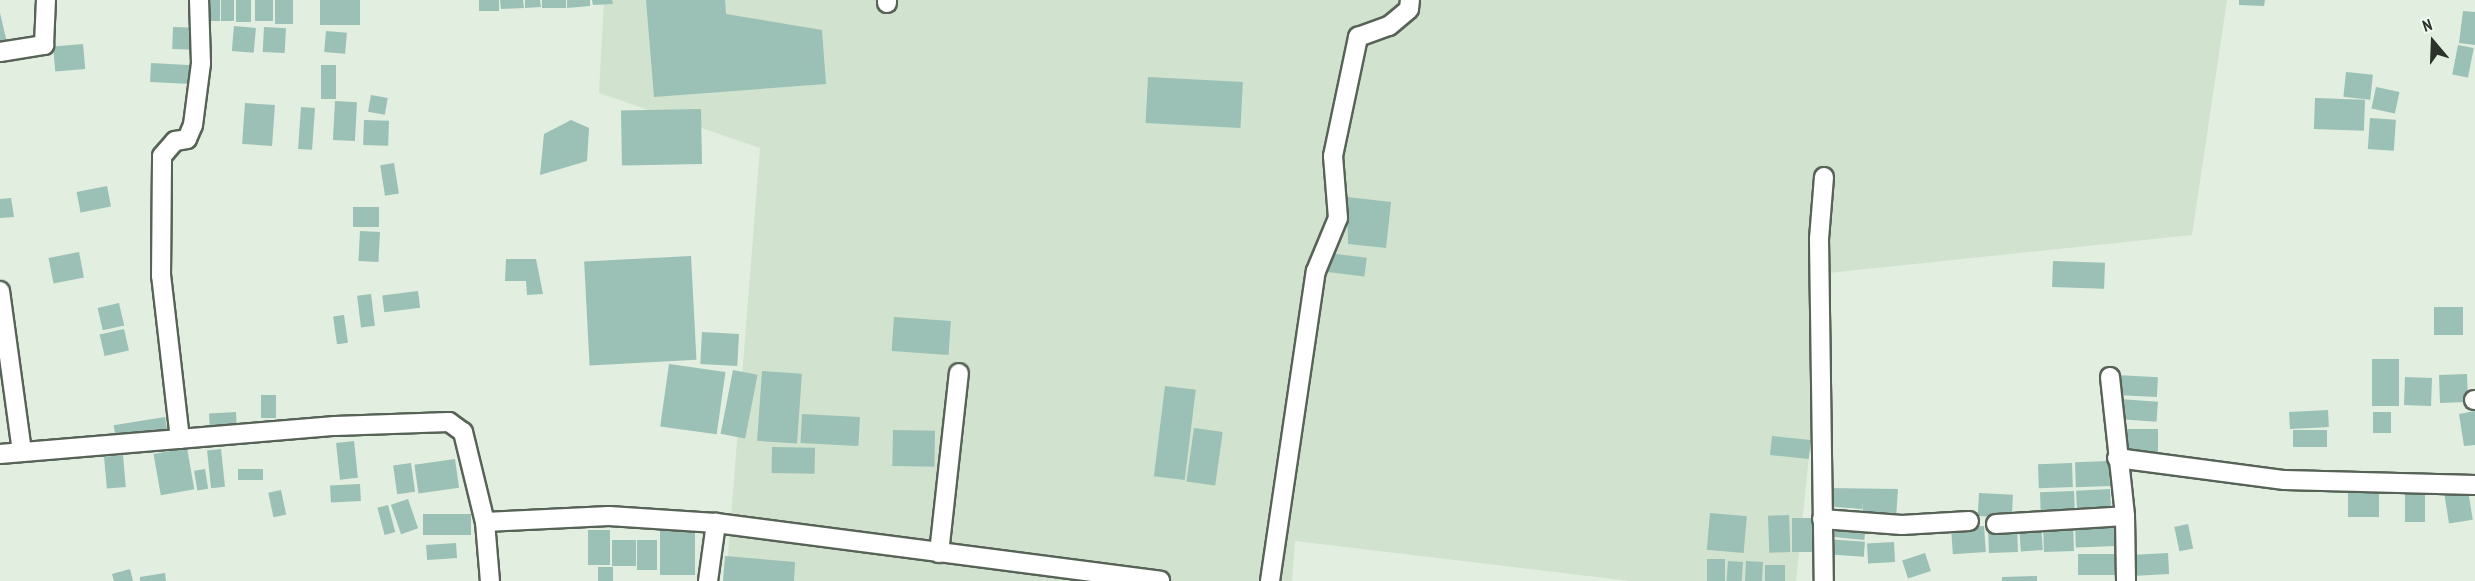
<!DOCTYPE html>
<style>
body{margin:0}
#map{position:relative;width:2475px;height:581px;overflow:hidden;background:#e1eee0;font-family:"PT Sans Narrow",sans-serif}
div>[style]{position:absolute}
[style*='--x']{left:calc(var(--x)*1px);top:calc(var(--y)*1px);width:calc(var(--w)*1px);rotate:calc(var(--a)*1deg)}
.built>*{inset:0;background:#d1e2cf}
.building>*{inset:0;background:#9bc0b5;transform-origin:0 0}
.roads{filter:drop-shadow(2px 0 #586358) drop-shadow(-2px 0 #586358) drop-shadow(0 2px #586358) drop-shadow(0 -2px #586358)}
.street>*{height:18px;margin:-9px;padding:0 9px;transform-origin:9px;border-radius:9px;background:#fff}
span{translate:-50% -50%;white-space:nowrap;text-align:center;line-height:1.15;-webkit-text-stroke:5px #eefbee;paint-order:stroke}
.north{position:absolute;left:2403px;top:12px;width:60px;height:60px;-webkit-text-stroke:4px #eefbee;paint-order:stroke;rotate:341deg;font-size:16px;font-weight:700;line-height:24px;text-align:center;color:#2c312b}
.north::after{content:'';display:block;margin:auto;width:21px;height:27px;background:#2c312b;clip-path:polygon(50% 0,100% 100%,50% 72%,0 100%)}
</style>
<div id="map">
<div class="built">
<i style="clip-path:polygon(604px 0,2227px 0,2192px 235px,1828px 273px,1796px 581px,1630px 581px,1295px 541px,1292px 581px,726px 581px,760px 148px,599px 93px)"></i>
</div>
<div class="building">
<i style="left:205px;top:0;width:15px;height:21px"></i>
<i style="left:221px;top:0;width:13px;height:21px"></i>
<i style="left:236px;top:0;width:15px;height:22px"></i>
<i style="left:255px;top:0;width:18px;height:21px"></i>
<i style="left:275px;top:0;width:18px;height:24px"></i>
<i style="left:320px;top:0;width:40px;height:25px"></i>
<i style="left:479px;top:0;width:20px;height:11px"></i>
<i style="clip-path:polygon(500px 0,523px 0,524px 8px,501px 9px)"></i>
<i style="clip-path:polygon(525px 0,540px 0,541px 7px,525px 8px)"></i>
<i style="left:542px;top:0;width:24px;height:8px"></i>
<i style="clip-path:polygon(567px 0,590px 0,590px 6px,567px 8px)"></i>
<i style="clip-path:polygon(592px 0,612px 0,613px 4px,593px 5px)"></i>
<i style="clip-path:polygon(646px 0,725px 0,726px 14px,822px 30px,826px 84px,654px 97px)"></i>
<i style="clip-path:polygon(2239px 0,2265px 0,2264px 6px,2239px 5px)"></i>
<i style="clip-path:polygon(2463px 11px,2475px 12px,2475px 45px,2459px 43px)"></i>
<i style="clip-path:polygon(0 13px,8px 47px,0 48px)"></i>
<i style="left:234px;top:26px;width:22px;height:25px;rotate:5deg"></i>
<i style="left:173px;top:27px;width:25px;height:22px;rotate:2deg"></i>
<i style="left:264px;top:27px;width:22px;height:25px;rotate:3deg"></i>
<i style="left:326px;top:31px;width:21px;height:21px;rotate:5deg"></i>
<i style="left:83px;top:44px;width:25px;height:30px;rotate:85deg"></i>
<i style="left:2458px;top:45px;width:16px;height:30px;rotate:11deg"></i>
<i style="left:151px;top:63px;width:41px;height:19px;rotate:3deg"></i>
<i style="left:321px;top:65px;width:15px;height:34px"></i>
<i style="left:2346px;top:72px;width:27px;height:25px;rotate:6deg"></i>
<i style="left:1148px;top:77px;width:95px;height:46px;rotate:3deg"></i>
<i style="left:2376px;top:87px;width:24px;height:22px;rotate:12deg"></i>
<i style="left:371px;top:95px;width:17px;height:17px;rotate:10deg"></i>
<i style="left:2315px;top:98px;width:50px;height:31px;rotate:2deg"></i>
<i style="left:335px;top:101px;width:22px;height:39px;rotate:3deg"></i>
<i style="left:245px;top:103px;width:30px;height:41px;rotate:4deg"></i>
<i style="left:301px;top:107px;width:14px;height:42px;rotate:4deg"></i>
<i style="left:701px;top:109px;width:55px;height:80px;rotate:89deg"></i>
<i style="left:2370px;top:118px;width:26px;height:31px;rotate:4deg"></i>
<i style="left:364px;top:120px;width:25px;height:25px;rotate:2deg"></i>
<i style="clip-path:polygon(571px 120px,589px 128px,587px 161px,540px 175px,544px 134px)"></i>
<i style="left:394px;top:163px;width:31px;height:14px;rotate:81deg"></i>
<i style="left:107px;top:186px;width:21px;height:31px;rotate:79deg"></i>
<i style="clip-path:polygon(1347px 197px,1391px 202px,1386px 248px,1348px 244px)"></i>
<i style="clip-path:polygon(11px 198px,14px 217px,0 218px,0 199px)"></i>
<i style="left:353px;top:207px;width:26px;height:20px"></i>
<i style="left:360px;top:231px;width:20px;height:30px;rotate:3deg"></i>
<i style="left:79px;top:252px;width:26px;height:31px;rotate:79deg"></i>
<i style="left:1328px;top:253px;width:39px;height:19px;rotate:7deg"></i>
<i style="left:691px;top:256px;width:104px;height:107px;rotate:87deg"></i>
<i style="clip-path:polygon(506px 259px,536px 259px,543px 294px,527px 295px,526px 281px,505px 281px)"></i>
<i style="left:2053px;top:261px;width:52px;height:26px;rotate:2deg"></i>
<i style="left:418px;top:291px;width:17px;height:36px;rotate:83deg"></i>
<i style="left:371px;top:294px;width:32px;height:14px;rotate:83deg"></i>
<i style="left:119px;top:303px;width:23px;height:22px;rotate:77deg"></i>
<i style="left:2434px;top:307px;width:29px;height:28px"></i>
<i style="left:344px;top:315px;width:28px;height:11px;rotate:82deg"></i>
<i style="left:894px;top:317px;width:57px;height:34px;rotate:4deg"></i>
<i style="left:124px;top:329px;width:22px;height:25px;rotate:77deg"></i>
<i style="left:702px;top:332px;width:37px;height:32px;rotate:3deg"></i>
<i style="left:2372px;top:359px;width:27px;height:47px"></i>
<i style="left:669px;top:364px;width:57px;height:63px;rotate:8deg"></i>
<i style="left:733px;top:370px;width:25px;height:65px;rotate:11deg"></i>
<i style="left:762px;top:371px;width:40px;height:70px;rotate:4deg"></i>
<i style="left:2467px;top:374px;width:28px;height:28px;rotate:88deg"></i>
<i style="left:2117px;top:375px;width:41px;height:20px;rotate:3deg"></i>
<i style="left:2405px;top:377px;width:27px;height:28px;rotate:2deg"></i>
<i style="left:1165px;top:386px;width:31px;height:91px;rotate:7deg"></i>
<i style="left:261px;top:395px;width:15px;height:23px"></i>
<i style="left:2119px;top:399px;width:39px;height:20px;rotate:4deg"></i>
<i style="left:2328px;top:410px;width:17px;height:39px;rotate:87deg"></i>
<i style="clip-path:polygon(2475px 411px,2475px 445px,2464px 446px,2459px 414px)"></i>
<i style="left:236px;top:412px;width:18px;height:27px;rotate:87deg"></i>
<i style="left:2373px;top:412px;width:18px;height:21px"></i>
<i style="left:802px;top:414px;width:58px;height:29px;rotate:3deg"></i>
<i style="left:165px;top:417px;width:18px;height:52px;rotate:81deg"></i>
<i style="left:1194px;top:428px;width:29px;height:54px;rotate:8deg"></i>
<i style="left:2123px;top:429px;width:35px;height:24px"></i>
<i style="left:893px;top:430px;width:42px;height:36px;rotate:1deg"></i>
<i style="left:2293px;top:430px;width:34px;height:17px"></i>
<i style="left:1772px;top:436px;width:39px;height:19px;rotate:6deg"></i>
<i style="left:354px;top:441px;width:37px;height:18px;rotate:84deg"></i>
<i style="left:772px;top:447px;width:43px;height:26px;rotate:1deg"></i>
<i style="left:187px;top:448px;width:42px;height:34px;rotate:80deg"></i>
<i style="left:221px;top:449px;width:38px;height:14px;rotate:84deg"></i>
<i style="left:123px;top:455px;width:32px;height:19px;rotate:85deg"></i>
<i style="left:455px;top:459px;width:29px;height:41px;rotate:82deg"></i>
<i style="left:2109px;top:461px;width:25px;height:34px;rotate:88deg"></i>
<i style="left:411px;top:463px;width:29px;height:18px;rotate:82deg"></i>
<i style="left:2072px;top:463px;width:24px;height:34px;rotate:88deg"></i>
<i style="left:205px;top:469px;width:20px;height:11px;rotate:81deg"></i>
<i style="left:263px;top:469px;width:11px;height:25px;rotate:90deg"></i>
<i style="left:360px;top:484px;width:17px;height:30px;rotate:87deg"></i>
<i style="clip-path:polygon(1825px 488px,1898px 489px,1896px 518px,1862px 517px,1863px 501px,1862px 509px,1824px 506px)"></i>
<i style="left:2405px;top:488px;width:20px;height:34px"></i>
<i style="left:2110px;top:489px;width:22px;height:34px;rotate:87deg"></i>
<i style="left:281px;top:490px;width:25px;height:13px;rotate:78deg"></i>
<i style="left:2468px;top:490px;width:30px;height:24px;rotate:81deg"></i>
<i style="left:2074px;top:491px;width:23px;height:34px;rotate:88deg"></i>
<i style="left:2348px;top:491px;width:31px;height:26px"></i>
<i style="left:1979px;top:493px;width:34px;height:23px;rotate:3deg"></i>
<i style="left:408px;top:499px;width:31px;height:18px;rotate:71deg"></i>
<i style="left:388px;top:505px;width:28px;height:11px;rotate:75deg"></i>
<i style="left:1710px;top:513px;width:37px;height:37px;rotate:5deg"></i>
<i style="left:423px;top:514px;width:48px;height:21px"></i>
<i style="left:1789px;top:515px;width:37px;height:21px;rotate:88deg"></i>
<i style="left:1792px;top:518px;width:23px;height:34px"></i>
<i style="left:1826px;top:522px;width:40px;height:14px;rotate:6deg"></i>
<i style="left:2115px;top:522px;width:24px;height:40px;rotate:88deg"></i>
<i style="left:2073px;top:523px;width:28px;height:30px;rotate:88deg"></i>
<i style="left:2041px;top:524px;width:26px;height:22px;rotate:86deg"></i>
<i style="left:2188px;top:524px;width:25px;height:14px;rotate:78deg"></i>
<i style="left:2017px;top:525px;width:27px;height:29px;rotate:88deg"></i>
<i style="left:1984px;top:526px;width:26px;height:33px;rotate:86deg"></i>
<i style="left:588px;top:530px;width:22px;height:35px"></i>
<i style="left:660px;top:530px;width:35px;height:45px"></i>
<i style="left:1825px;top:539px;width:40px;height:15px;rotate:4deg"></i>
<i style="left:612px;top:540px;width:24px;height:26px"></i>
<i style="left:657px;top:540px;width:30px;height:20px;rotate:90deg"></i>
<i style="left:1894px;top:542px;width:20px;height:27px;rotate:87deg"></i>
<i style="left:456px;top:543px;width:15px;height:30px;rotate:86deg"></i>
<i style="left:1925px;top:553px;width:19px;height:24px;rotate:72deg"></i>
<i style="left:2168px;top:553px;width:21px;height:37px;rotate:87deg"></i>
<i style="left:2116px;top:554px;width:21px;height:38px;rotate:90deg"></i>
<i style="clip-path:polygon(725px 556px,795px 562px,794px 581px,723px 581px)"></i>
<i style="left:1707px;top:559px;width:18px;height:22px"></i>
<i style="left:1728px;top:561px;width:15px;height:20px;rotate:4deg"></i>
<i style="left:1746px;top:561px;width:17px;height:20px;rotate:3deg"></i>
<i style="left:1785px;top:565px;width:16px;height:20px;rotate:90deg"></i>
<i style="left:598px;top:567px;width:15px;height:14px"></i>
<i style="clip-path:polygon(130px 569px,133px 581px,114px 581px,112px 574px)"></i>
<i style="clip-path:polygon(165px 573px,166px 581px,140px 581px,140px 577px)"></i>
<i style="clip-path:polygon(2037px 576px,2037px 581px,2002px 581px,2002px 577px)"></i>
</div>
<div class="roads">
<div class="street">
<i style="--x:887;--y:3;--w:3;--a:-90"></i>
<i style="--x:0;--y:52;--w:45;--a:-9"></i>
<i style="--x:44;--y:45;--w:45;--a:-87.5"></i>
<i style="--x:1824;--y:177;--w:62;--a:94.6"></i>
<i style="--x:1819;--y:239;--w:342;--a:89.2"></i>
<i style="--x:0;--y:291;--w:162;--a:82.2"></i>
<i style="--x:2110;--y:377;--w:140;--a:83.8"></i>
<i style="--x:2125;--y:516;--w:65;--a:89.1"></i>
<i style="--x:2474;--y:400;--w:1;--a:0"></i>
<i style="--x:180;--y:439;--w:164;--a:-96.6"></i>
<i style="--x:161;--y:276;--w:120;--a:-89.5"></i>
<i style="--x:162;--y:156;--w:20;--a:-49"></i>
<i style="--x:175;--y:141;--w:12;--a:-9"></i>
<i style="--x:187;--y:139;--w:15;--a:-67"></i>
<i style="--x:193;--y:125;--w:63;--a:-82.6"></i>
<i style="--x:201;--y:63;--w:63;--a:-91.8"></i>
<i style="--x:0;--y:454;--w:336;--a:-4.8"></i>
<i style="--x:335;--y:426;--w:114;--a:-2"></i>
<i style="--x:449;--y:422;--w:17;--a:36"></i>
<i style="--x:463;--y:432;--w:93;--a:76.3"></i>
<i style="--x:485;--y:522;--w:124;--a:-2.8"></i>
<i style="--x:609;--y:516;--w:107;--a:3.7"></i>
<i style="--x:716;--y:523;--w:448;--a:7.4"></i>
<i style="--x:2117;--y:458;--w:169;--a:7.5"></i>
<i style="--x:2285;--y:480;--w:190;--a:1.5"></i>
<i style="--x:1822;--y:519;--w:80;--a:4.3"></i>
<i style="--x:1902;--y:525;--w:67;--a:-3.4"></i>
<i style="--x:485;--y:522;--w:59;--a:85.2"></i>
<i style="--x:1996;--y:524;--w:129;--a:-3.5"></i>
<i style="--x:939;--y:553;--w:181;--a:-83.7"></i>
<i style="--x:708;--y:581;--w:59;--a:-82.1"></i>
<i style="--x:1270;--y:581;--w:313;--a:-81.6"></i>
<i style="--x:1316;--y:271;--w:57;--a:-67.5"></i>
<i style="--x:1338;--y:218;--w:62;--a:-94.6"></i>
<i style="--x:1333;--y:156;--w:122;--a:-78.1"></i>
<i style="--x:1358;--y:37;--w:33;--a:-20"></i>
<i style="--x:1389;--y:26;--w:26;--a:-40"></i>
<i style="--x:1409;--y:9;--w:9;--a:-84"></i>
</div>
</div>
<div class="north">N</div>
</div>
